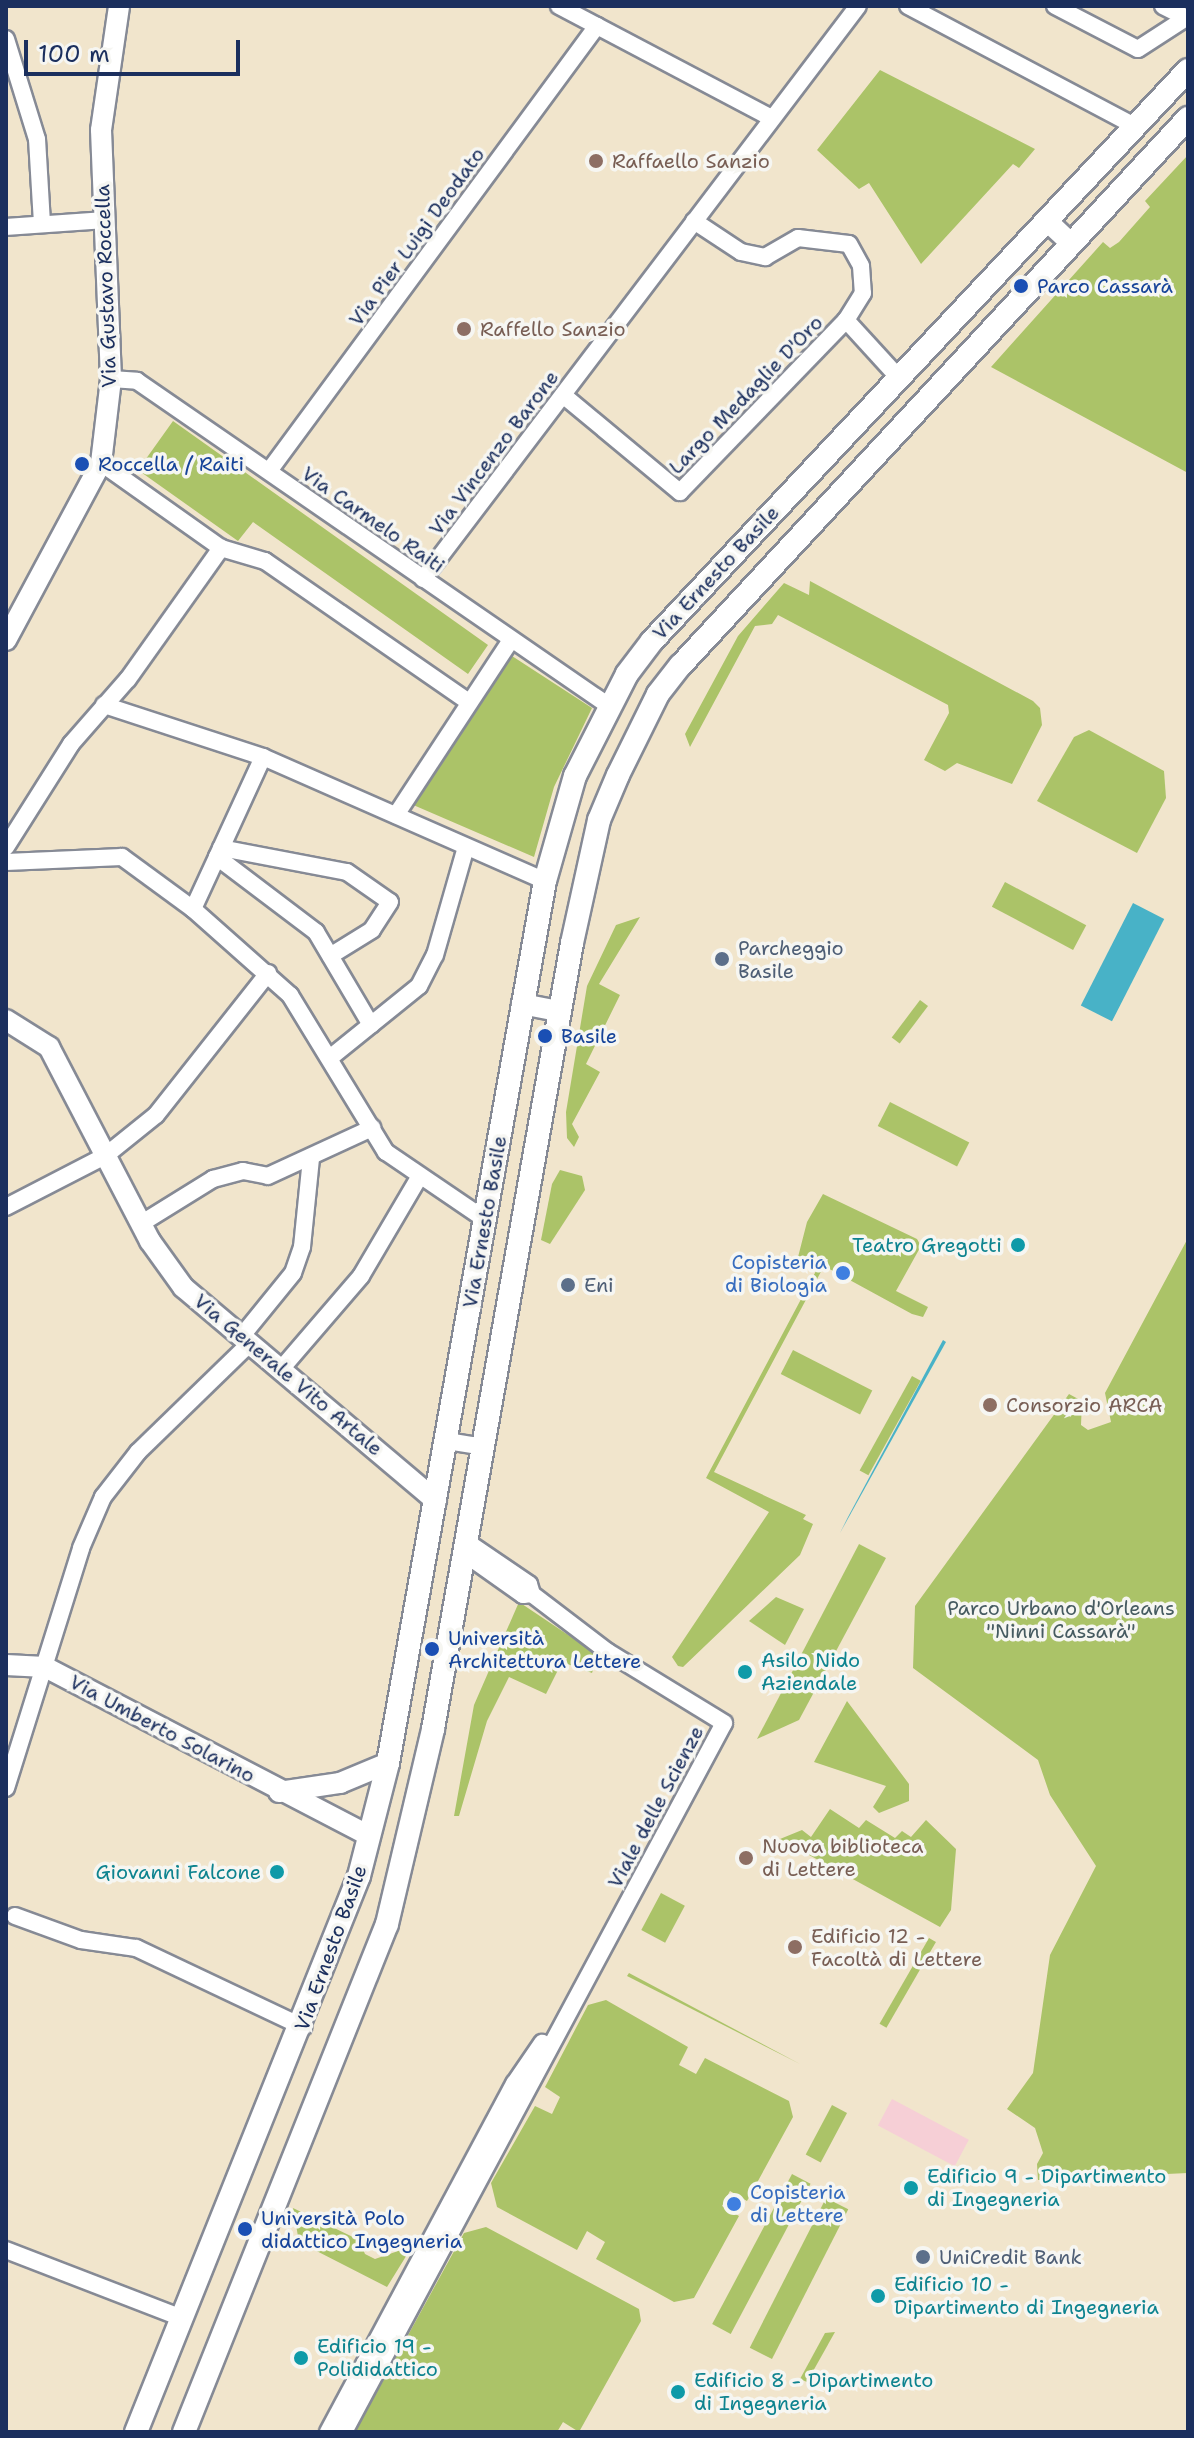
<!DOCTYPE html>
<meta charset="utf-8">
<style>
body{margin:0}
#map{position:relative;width:1194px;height:2438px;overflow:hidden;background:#f1e5cc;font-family:"Shantell Sans",sans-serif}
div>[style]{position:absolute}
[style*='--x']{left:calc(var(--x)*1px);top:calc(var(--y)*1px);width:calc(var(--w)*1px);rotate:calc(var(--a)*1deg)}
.built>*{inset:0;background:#f6cfd6;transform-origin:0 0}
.green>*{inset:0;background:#abc368;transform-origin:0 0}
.water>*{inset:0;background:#48b2c7;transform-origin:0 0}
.roads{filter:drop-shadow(2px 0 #868a95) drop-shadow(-2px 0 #868a95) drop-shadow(0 2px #868a95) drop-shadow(0 -2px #868a95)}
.minor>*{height:16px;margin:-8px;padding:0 8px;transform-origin:8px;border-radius:8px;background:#fff}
.tertiary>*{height:20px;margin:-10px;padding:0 10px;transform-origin:10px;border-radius:10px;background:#fff}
.secondary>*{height:22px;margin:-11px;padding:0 11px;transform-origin:11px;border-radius:11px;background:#fff}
.dots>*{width:22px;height:22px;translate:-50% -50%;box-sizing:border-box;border:4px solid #f6f6f2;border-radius:50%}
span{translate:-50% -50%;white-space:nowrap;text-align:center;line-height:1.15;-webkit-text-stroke:7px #f6f6f2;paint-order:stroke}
.education-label{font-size:20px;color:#785e54}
.left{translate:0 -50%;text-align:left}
.street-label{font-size:20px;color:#1b2f5e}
.transit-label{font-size:20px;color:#164399}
.service-label{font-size:20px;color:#4e5e75}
.culture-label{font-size:20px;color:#0d838f}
.right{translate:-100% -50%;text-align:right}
.shop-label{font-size:20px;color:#366cbe}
.park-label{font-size:20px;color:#465b61}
.frame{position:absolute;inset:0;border:8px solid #1b2f5e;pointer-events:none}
.scale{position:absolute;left:24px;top:40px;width:216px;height:36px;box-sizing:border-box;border:4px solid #1b2f5e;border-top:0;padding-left:10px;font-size:24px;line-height:28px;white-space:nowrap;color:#1b2f5e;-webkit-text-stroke:6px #f6f6f2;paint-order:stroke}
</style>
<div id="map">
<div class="built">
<i style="left:892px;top:2099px;width:87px;height:30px;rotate:28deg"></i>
</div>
<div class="green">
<i style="clip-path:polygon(880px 70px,1035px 149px,1019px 168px,1013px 164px,921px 264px,869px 183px,859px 189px,817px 150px)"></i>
<i style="clip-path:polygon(1188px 155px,1188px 473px,991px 367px,1103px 242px,1110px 248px,1119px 242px,1150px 207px,1145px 201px)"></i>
<i style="clip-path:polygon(173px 421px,488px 645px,468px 674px,253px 522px,238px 541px,138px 470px)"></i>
<i style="clip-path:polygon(810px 581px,1033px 701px,1040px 708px,1042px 725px,1012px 784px,957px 763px,945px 771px,924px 760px,949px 713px,948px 705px,778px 615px,772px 624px,755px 626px,690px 747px,685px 734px,738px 636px,784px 583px,809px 595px)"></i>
<i style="clip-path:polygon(512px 656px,592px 708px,554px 787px,534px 857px,411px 804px)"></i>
<i style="clip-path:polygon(1089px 730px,1164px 771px,1166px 798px,1137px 853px,1037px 801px,1074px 737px)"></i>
<i style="left:1005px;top:882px;width:92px;height:28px;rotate:28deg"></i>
<i style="clip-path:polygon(640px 917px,599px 984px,620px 995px,586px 1064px,600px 1072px,572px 1124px,579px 1137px,574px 1147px,567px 1138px,566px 1112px,587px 986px,616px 925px)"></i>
<i style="left:920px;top:1000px;width:10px;height:47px;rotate:37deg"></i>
<i style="left:890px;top:1102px;width:89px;height:27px;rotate:27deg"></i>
<i style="clip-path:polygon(560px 1170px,582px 1176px,585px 1190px,550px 1244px,541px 1240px,552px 1184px)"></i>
<i style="clip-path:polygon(823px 1194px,917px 1239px,921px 1246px,896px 1291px,928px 1307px,923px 1317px,912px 1314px,824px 1266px,714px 1472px,806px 1515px,803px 1519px,813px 1524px,800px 1555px,683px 1667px,678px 1666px,672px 1657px,769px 1512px,706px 1478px,816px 1271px,797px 1261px,807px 1222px)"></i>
<i style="clip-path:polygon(1188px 1238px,1188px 2173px,1038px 2180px,1037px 2164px,1043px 2153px,1035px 2128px,1007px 2109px,1033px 2073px,1050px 1955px,1096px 1866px,1050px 1795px,1038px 1760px,913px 1668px,915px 1606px,1069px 1394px,1082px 1401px,1081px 1425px,1088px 1430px,1111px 1422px,1105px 1393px)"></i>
<i style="left:793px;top:1350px;width:89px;height:27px;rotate:27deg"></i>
<i style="left:912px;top:1376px;width:10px;height:108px;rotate:29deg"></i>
<i style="clip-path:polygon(859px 1544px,886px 1558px,799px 1720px,757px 1739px)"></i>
<i style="clip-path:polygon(776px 1597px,804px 1609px,785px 1645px,749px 1621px)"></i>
<i style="clip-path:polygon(519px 1602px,598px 1655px,592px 1673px,562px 1662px,546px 1694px,509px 1677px,487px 1721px,459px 1816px,454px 1816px,474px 1705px)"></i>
<i style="clip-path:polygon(847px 1701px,909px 1784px,909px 1801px,879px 1813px,873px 1807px,886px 1786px,814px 1762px)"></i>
<i style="clip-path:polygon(830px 1809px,859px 1828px,866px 1820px,895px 1838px,902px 1831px,911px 1837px,926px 1820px,956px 1849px,951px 1910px,940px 1927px,780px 1839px,802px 1830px,811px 1837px)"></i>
<i style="left:661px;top:1893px;width:27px;height:42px;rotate:28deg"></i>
<i style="left:929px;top:1938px;width:8px;height:99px;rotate:30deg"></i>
<i style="clip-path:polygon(629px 1973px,800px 2064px,627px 1976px)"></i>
<i style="clip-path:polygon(606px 2000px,688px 2047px,679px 2065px,696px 2074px,705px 2058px,789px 2101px,793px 2117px,747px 2201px,730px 2191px,722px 2206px,739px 2216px,694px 2298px,674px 2302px,596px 2259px,605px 2242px,587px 2231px,577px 2250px,497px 2207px,491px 2183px,535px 2106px,552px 2114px,560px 2097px,545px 2087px,588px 2005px)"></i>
<i style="left:832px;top:2105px;width:17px;height:56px;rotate:28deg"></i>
<i style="left:792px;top:2174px;width:21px;height:170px;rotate:28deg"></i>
<i style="left:826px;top:2198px;width:25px;height:168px;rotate:27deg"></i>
<i style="clip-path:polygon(293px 2208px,359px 2240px,365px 2254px,375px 2259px,401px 2250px,408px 2253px,387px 2287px,299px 2242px)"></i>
<i style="clip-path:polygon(486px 2227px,639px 2309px,641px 2321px,579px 2432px,563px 2422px,557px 2432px,355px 2432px,464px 2233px)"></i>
<i style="clip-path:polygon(835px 2332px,807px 2382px,800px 2379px,825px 2333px)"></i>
</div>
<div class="water">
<i style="left:1133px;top:903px;width:35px;height:115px;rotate:27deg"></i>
<i style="clip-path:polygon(943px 1340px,946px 1342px,840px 1533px,848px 1517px)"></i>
</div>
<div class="roads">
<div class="minor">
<i style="--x:559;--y:6;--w:240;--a:27.8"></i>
<i style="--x:908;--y:6;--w:257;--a:27.9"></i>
<i style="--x:1055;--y:6;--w:93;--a:27.4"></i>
<i style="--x:1138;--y:49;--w:57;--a:-32.9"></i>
<i style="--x:1163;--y:6;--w:28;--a:27"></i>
<i style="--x:6;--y:39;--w:105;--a:72.8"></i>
<i style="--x:37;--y:139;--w:85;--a:86.6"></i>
<i style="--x:694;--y:221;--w:56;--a:33.4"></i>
<i style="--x:741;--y:252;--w:25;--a:12"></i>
<i style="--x:765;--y:257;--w:38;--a:-30"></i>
<i style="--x:798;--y:238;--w:51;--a:6.7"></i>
<i style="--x:849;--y:244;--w:25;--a:61"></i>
<i style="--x:861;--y:266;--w:27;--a:86"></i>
<i style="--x:863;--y:293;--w:32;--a:122"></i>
<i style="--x:846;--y:320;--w:77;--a:47.6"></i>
<i style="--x:6;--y:227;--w:99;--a:-4"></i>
<i style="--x:111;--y:379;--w:26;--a:4"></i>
<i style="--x:137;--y:381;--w:573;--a:34.55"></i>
<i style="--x:563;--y:395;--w:152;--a:39.7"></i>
<i style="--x:680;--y:492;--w:239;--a:-46"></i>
<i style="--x:101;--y:463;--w:147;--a:35.3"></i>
<i style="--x:221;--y:548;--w:46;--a:16.5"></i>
<i style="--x:265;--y:561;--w:248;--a:34.7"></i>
<i style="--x:269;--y:471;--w:553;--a:-53.61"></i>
<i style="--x:423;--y:579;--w:719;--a:-52.8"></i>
<i style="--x:104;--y:705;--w:167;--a:18.1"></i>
<i style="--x:263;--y:757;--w:308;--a:23.7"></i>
<i style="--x:263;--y:757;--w:110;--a:114.7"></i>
<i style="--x:217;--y:857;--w:124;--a:37.1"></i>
<i style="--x:316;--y:932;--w:108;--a:59.4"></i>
<i style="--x:396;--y:815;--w:209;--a:-56.7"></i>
<i style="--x:6;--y:847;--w:122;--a:-57.7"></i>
<i style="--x:71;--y:744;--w:86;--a:-48.8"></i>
<i style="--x:128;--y:679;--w:161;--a:-54.6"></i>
<i style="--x:221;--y:848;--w:128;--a:10.8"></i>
<i style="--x:347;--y:872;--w:52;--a:34.9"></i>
<i style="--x:390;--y:902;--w:33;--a:123"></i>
<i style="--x:372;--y:930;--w:49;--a:148.2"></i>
<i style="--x:6;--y:862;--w:116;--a:-2.5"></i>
<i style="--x:122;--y:857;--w:88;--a:36.2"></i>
<i style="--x:193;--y:909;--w:130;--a:41.6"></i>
<i style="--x:290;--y:995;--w:184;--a:58.6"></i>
<i style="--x:386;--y:1152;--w:121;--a:34.2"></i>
<i style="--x:193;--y:909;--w:57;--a:-65.2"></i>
<i style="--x:331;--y:1057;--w:113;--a:-38.9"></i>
<i style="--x:419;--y:986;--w:35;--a:-63"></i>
<i style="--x:435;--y:955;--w:112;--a:-74"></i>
<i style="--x:6;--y:1207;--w:111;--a:-27.3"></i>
<i style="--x:105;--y:1156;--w:65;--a:-38.8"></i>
<i style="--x:156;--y:1115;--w:181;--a:-51.7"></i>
<i style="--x:142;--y:1223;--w:84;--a:-31.8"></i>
<i style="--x:213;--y:1179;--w:31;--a:-15"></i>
<i style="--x:243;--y:1171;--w:25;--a:11"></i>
<i style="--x:268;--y:1176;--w:115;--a:-24.8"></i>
<i style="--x:241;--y:1337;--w:82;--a:-50.9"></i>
<i style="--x:293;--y:1273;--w:28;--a:-71"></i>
<i style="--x:302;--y:1247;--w:88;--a:-84.2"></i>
<i style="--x:282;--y:1368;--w:121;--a:-49.3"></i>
<i style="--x:361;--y:1276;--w:116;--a:-59.5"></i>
<i style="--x:447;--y:1441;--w:37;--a:9"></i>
<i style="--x:465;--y:1554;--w:71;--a:35.3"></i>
<i style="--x:523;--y:1595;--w:9;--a:-6"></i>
<i style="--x:6;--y:1788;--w:251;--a:-72.6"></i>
<i style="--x:81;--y:1548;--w:56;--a:-66.7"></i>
<i style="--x:103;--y:1497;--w:57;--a:-52.1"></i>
<i style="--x:138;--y:1452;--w:155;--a:-44.2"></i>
<i style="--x:15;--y:1916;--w:70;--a:20"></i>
<i style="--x:81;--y:1940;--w:56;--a:8.3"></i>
<i style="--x:136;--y:1948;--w:185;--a:25.3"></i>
<i style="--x:6;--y:2250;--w:189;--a:21.1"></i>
<i style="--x:328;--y:2432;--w:395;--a:-61.9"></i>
<i style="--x:514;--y:2084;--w:50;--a:-55.7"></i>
<i style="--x:344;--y:2432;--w:804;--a:-61.81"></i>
<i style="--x:724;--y:1723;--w:136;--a:-148.5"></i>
<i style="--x:608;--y:1652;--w:96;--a:-142.7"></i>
<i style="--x:532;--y:1594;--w:10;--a:-107"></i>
<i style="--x:529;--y:1584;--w:75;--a:-145.9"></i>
</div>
<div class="tertiary">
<i style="--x:1046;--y:220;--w:35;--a:43"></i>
<i style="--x:6;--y:640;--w:201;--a:-61.8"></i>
<i style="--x:101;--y:463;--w:85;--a:-83.2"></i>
<i style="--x:111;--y:379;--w:249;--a:-92.3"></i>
<i style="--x:101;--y:130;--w:125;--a:-81.7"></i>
<i style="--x:522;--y:1004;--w:38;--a:11"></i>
<i style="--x:6;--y:1020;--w:51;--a:32.1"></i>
<i style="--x:49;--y:1047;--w:219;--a:62.5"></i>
<i style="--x:150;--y:1241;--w:57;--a:54.3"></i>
<i style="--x:183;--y:1287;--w:331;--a:40.2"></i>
<i style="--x:6;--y:1665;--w:39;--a:3"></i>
<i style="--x:45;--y:1667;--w:366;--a:27.5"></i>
<i style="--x:279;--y:1792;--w:62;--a:-8.4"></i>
<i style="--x:340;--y:1783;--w:52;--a:-22.6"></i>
</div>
<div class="secondary">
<i style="--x:136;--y:2432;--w:599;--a:-68.15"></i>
<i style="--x:359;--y:1876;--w:117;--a:-75.6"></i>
<i style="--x:388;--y:1763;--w:896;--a:-79.91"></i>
<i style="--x:545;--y:881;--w:109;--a:-74.1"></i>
<i style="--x:575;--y:776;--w:114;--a:-63"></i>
<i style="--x:627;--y:674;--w:41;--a:-52.9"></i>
<i style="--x:652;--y:641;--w:783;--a:-46.81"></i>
<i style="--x:184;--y:2432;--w:547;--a:-68.22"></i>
<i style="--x:387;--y:1924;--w:200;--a:-76.7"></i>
<i style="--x:433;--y:1729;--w:798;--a:-79.97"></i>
<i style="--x:572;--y:943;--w:126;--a:-77.6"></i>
<i style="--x:599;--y:820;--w:49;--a:-67.1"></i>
<i style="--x:618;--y:775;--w:90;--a:-63.7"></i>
<i style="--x:658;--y:694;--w:37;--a:-52"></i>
<i style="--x:681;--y:665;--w:746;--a:-47.17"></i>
</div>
</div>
<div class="dots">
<i style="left:596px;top:161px;background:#8d6e63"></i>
<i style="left:1021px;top:286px;background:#1a4fb4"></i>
<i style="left:464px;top:329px;background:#8d6e63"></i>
<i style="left:82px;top:464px;background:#1a4fb4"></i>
<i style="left:722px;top:959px;background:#5c6f8a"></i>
<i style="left:545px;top:1036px;background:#1a4fb4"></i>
<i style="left:1018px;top:1245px;background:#0f9aa8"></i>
<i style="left:843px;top:1273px;background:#3f7fe0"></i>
<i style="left:568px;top:1285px;background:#5c6f8a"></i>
<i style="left:990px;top:1405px;background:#8d6e63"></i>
<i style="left:432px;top:1649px;background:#1a4fb4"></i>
<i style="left:745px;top:1672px;background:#0f9aa8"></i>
<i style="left:746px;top:1858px;background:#8d6e63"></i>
<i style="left:277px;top:1872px;background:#0f9aa8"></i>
<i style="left:795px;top:1947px;background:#8d6e63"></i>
<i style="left:911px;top:2188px;background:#0f9aa8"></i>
<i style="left:734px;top:2204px;background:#3f7fe0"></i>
<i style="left:245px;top:2229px;background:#1a4fb4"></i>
<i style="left:923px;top:2257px;background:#5c6f8a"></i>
<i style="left:878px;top:2296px;background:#0f9aa8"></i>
<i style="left:301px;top:2358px;background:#0f9aa8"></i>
<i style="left:678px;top:2392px;background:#0f9aa8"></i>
</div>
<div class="education-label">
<span class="left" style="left:612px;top:161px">Raffaello Sanzio</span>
<span class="left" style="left:480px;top:329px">Raffello Sanzio</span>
<span class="left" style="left:1006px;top:1405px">Consorzio ARCA</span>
<span class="left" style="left:762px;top:1858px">Nuova biblioteca<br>di Lettere</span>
<span class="left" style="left:811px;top:1948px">Edificio 12 -<br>Facoltà di Lettere</span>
</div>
<div class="street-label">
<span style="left:417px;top:237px;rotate:-54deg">Via Pier Luigi Deodato</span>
<span style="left:106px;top:286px;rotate:-92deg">Via Gustavo Roccella</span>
<span style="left:746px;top:395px;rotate:-46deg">Largo Medaglie D'Oro</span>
<span style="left:494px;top:453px;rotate:-53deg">Via Vincenzo Barone</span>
<span style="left:373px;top:520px;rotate:35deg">Via Carmelo Raiti</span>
<span style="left:716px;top:573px;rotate:-47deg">Via Ernesto Basile</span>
<span style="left:485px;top:1222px;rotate:-80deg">Via Ernesto Basile</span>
<span style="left:288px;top:1375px;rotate:40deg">Via Generale Vito Artale</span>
<span style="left:162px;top:1729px;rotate:28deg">Via Umberto Solarino</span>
<span style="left:656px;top:1807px;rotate:-62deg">Viale delle Scienze</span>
<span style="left:331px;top:1948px;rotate:-70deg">Via Ernesto Basile</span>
</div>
<div class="transit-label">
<span class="left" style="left:1037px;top:286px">Parco Cassarà</span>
<span class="left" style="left:98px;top:464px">Roccella / Raiti</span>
<span class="left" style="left:561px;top:1036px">Basile</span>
<span class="left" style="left:448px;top:1650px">Università<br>Architettura Lettere</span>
<span class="left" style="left:261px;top:2230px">Università Polo<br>didattico Ingegneria</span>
</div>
<div class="service-label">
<span class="left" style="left:738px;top:960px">Parcheggio<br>Basile</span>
<span class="left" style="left:584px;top:1285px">Eni</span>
<span class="left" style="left:939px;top:2257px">UniCredit Bank</span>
</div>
<div class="culture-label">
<span class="right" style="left:1002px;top:1245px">Teatro Gregotti</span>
<span class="left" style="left:761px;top:1672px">Asilo Nido<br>Aziendale</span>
<span class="right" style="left:261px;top:1872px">Giovanni Falcone</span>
<span class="left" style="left:927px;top:2188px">Edificio 9 - Dipartimento<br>di Ingegneria</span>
<span class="left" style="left:894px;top:2296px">Edificio 10 -<br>Dipartimento di Ingegneria</span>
<span class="left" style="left:317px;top:2358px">Edificio 19 -<br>Polididattico</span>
<span class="left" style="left:694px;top:2392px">Edificio 8 - Dipartimento<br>di Ingegneria</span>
</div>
<div class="shop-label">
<span class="right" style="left:827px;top:1274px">Copisteria<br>di Biologia</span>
<span class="left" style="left:750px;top:2204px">Copisteria<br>di Lettere</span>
</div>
<div class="park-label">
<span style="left:1061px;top:1620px">Parco Urbano d'Orleans<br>"Ninni Cassarà"</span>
</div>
<div class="frame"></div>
<div class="scale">100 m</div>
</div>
